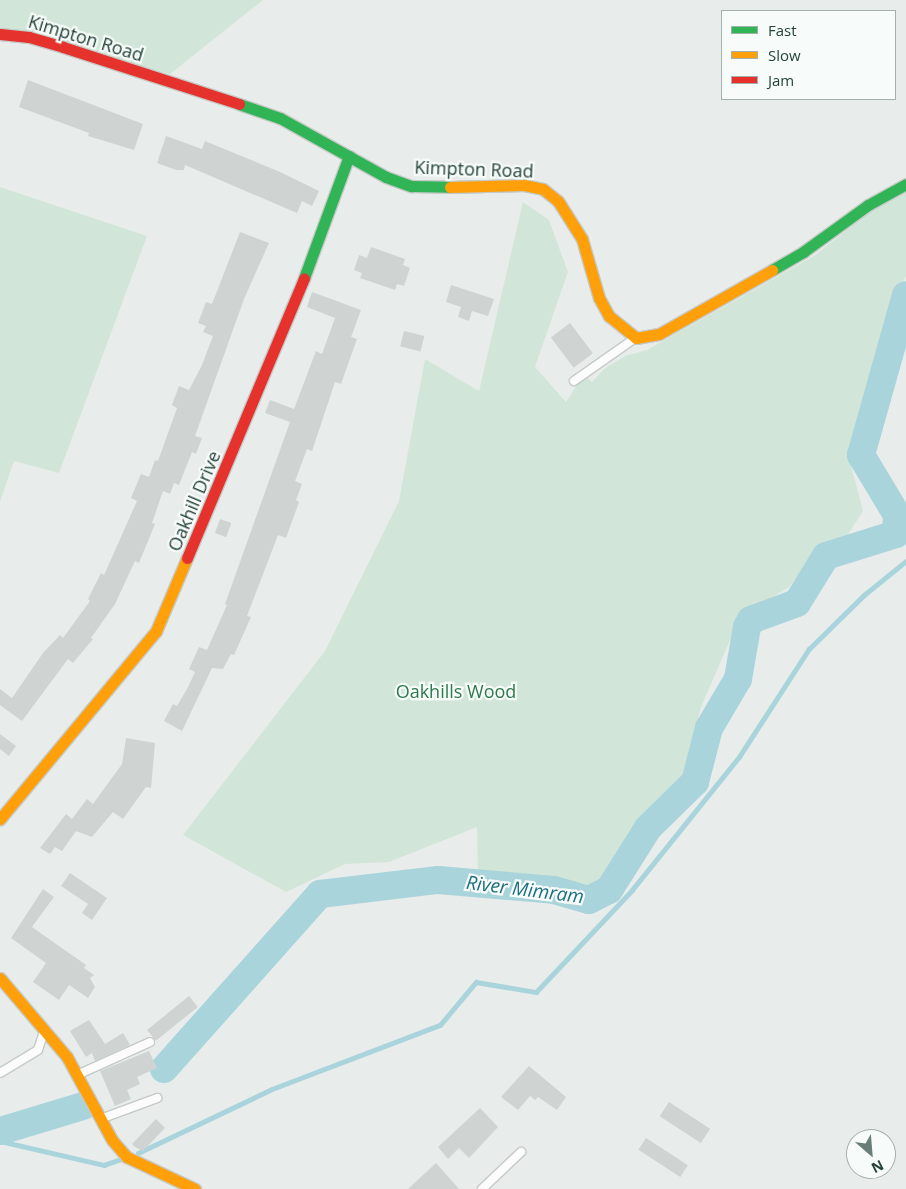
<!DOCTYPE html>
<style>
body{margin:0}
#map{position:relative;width:906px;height:1189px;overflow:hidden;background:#e8edeb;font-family:"Open Sans",sans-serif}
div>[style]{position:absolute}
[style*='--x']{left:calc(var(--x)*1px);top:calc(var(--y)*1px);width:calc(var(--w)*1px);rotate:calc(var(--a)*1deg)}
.green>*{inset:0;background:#d1e6d8}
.stream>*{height:4.5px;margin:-2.25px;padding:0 2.25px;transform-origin:2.25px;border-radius:2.25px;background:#a9d4db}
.river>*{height:28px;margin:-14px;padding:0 14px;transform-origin:14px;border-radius:14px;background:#a9d4db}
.building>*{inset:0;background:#cfd4d2;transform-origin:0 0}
.roads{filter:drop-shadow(1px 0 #c5cac8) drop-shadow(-1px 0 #c5cac8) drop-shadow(0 1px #c5cac8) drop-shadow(0 -1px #c5cac8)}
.lane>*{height:8px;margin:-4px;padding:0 4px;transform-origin:4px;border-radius:4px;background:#fcfcfc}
.fast>*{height:11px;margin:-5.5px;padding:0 5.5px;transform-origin:5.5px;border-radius:5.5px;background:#30b455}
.slow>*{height:11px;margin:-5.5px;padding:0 5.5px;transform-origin:5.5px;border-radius:5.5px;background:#ff9f0a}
.jam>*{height:11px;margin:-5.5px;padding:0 5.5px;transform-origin:5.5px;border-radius:5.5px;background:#e5322d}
span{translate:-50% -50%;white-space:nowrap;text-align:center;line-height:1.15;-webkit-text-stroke:4.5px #f7fbf9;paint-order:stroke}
.street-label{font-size:18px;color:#24423a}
.park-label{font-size:18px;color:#2d7a4b}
.water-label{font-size:19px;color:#1c6f80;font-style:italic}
.legend{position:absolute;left:721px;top:10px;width:175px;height:90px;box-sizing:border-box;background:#f7fbf9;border:1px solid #a3b1ad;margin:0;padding:6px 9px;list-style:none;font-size:15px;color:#24423a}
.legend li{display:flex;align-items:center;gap:10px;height:25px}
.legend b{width:25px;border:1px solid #a3b1ad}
.north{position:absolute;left:846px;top:1129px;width:50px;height:50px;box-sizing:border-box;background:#f7fbf9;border:1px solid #a3b1ad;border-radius:50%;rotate:153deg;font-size:14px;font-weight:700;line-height:20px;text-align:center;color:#24423a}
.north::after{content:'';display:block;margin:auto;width:18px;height:22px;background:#697e78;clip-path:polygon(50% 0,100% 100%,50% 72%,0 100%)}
</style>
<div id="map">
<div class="green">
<i style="clip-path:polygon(0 0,263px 0,170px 74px,0 29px)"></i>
<i style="clip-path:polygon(0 187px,147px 236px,59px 473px,14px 461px,0 502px)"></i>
<i style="clip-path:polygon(906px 192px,906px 276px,890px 311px,851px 465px,863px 511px,847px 536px,814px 555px,789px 587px,740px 617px,701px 707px,681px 781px,646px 816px,603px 885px,588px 888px,478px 876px,477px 827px,389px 862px,345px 864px,286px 892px,183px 835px,325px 651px,399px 501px,425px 359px,479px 391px,523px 202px,549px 220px,568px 272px,535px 367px,566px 402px,584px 374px,592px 382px,604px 369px,625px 356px,647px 350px,814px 256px,867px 214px)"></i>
</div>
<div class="stream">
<i style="--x:0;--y:1141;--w:107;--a:13"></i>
<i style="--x:104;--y:1165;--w:18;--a:-19"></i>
<i style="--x:138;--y:1153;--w:148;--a:-25.5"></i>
<i style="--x:272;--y:1089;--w:180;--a:-20.9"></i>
<i style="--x:440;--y:1025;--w:56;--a:-50.1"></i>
<i style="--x:476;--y:982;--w:61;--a:9.5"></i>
<i style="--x:536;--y:992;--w:140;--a:-46.7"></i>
<i style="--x:632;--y:890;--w:171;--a:-51.2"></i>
<i style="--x:739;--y:757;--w:129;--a:-57.1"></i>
<i style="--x:809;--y:649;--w:77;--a:-44.5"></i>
<i style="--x:864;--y:595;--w:54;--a:-39"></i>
</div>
<div class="river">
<i style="--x:164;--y:1069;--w:234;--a:-48.3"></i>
<i style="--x:320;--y:894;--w:119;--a:-6.8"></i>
<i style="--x:438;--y:880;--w:116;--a:4.9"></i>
<i style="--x:554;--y:890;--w:36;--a:16"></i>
<i style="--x:589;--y:900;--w:22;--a:-27"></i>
<i style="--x:609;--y:890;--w:73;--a:-57.8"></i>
<i style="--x:648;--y:828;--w:66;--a:-44.4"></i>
<i style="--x:695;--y:782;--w:56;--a:-75.5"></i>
<i style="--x:709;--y:728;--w:57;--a:-59.4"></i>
<i style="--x:738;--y:679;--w:53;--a:-80.2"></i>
<i style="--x:747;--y:627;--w:8;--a:-60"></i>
<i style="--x:751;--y:620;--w:49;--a:-20.3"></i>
<i style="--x:797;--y:603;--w:55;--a:-58.3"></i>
<i style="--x:826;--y:556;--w:73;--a:-17.4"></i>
<i style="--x:896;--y:534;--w:19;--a:-87"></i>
<i style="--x:897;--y:515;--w:70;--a:-121"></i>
<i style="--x:861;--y:455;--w:166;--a:-74.3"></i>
<i style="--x:0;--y:1131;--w:87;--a:-16.8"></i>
</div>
<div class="building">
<i style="clip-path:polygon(28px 80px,143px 124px,134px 150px,88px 136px,89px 133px,19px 107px)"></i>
<i style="clip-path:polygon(166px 136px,202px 149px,205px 141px,280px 172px,319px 191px,312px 206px,302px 201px,297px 213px,185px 165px,184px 170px,176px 170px,157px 163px)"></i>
<i style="clip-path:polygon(240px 232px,269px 243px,244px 299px,195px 436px,202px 438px,196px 454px,192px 452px,179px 485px,174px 483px,170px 494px,163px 491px,152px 523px,155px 524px,139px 563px,135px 561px,115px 604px,91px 638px,93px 639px,73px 663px,68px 659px,22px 721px,0 705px,0 689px,12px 698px,43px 653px,60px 635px,63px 638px,90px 601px,88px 599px,101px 573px,104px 575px,137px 501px,131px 498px,141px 474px,149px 477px,155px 460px,158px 461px,177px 408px,172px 405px,179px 386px,189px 390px,202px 365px,213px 336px,203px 332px,206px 326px,198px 323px,206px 302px,212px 304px)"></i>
<i style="clip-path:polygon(371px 247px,405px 259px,403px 265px,410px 268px,404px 286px,397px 284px,395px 290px,360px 278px,362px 273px,354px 270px,359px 255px,367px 258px)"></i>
<i style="clip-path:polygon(451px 285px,494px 299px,488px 316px,472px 311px,469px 321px,458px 317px,461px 307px,446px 302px)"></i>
<i style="clip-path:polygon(312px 292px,361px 310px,351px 337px,357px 339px,341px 384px,335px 382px,312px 451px,307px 449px,295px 481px,302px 484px,296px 500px,299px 502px,286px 538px,278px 535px,247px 616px,251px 617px,234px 655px,231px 654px,223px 669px,212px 668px,182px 731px,164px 721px,173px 704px,177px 706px,188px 687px,195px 672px,189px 669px,199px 647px,207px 650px,227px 605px,225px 604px,290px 422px,265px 413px,270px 400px,294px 409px,316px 351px,322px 354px,335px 318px,307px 307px)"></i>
<i style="left:570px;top:323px;width:38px;height:24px;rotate:53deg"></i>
<i style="left:404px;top:331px;width:21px;height:16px;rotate:14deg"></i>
<i style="left:220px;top:519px;width:12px;height:15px;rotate:20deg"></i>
<i style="clip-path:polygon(0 734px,16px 746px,9px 756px,0 749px)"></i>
<i style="clip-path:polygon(126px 738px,155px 743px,151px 788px,146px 787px,123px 819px,113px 812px,92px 837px,76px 831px,62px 851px,55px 847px,50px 854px,40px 848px,66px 814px,72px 819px,87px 799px,93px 804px,122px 764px)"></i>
<i style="clip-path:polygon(70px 873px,107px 898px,92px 920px,82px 913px,88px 904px,61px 886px)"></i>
<i style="clip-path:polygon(43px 889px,54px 897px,32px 927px,86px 965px,84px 968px,94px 975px,90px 978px,95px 987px,88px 998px,69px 985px,59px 1000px,33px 982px,46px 963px,11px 938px)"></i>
<i style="left:189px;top:996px;width:14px;height:54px;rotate:51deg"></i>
<i style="clip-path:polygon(89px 1020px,105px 1044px,123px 1033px,130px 1045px,95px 1061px,92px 1053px,86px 1057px,70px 1031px)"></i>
<i style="clip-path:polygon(149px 1051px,157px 1068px,137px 1077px,140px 1084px,127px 1090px,131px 1099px,115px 1106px,100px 1071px)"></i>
<i style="clip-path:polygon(529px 1066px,566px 1097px,557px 1110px,538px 1097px,535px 1100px,530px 1096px,518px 1110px,501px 1097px)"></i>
<i style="left:669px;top:1102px;width:49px;height:17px;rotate:33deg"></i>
<i style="clip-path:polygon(480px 1108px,498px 1127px,469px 1158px,459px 1148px,448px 1159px,438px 1147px)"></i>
<i style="clip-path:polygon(156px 1119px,165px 1128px,143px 1151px,135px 1147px,132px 1144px)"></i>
<i style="left:646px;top:1138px;width:50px;height:14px;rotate:33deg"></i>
<i style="clip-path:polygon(436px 1163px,459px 1189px,408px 1189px)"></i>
</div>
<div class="roads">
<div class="lane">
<i style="--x:574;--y:381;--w:73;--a:-35"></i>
<i style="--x:0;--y:1073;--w:44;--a:-31.2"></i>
<i style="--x:38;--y:1050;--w:16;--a:-72"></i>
<i style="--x:77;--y:1075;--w:80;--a:-24.3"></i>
<i style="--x:103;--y:1118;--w:58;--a:-20.3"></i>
<i style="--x:482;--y:1189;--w:54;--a:-43.5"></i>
</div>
<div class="fast">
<i style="--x:239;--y:104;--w:43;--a:18.9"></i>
<i style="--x:280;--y:118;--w:121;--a:29.1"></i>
<i style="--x:386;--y:177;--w:27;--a:20"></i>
<i style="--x:411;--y:186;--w:39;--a:1"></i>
<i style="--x:772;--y:270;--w:36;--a:-30"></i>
<i style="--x:803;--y:252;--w:80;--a:-35.9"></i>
<i style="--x:868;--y:205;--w:43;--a:-28.9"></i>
<i style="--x:304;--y:278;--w:130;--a:-69.8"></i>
</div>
<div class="slow">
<i style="--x:450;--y:187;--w:74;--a:-1.5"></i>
<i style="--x:524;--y:185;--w:19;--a:12"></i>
<i style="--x:543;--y:189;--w:19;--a:39"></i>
<i style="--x:558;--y:201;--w:45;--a:57.7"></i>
<i style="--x:582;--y:239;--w:61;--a:73.9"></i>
<i style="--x:599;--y:298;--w:21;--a:61"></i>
<i style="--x:609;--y:316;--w:35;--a:39"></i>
<i style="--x:636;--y:338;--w:23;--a:-10"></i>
<i style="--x:659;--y:334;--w:130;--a:-29.5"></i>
<i style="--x:0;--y:819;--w:244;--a:-50.3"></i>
<i style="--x:156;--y:631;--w:79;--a:-67"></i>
<i style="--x:0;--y:978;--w:104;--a:49.7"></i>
<i style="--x:67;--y:1057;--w:94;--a:61.5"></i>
<i style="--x:112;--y:1140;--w:23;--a:49"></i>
<i style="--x:127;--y:1157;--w:75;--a:25.2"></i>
</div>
<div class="jam">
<i style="--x:0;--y:34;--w:29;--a:6"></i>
<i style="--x:29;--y:37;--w:35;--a:16"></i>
<i style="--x:63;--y:47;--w:185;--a:17.9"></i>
<i style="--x:187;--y:558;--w:303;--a:-67.3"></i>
</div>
</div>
<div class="street-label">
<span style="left:86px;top:38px;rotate:17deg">Kimpton Road</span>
<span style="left:474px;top:169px;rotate:2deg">Kimpton Road</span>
<span style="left:194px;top:501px;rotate:-67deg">Oakhill Drive</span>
</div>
<div class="park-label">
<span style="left:456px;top:691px">Oakhills Wood</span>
</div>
<div class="water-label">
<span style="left:525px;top:890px;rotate:7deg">River Mimram</span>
</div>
<ul class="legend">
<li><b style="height:6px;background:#30b455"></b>Fast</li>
<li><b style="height:6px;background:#ff9f0a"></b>Slow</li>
<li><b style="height:6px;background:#e5322d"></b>Jam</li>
</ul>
<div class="north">N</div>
</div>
